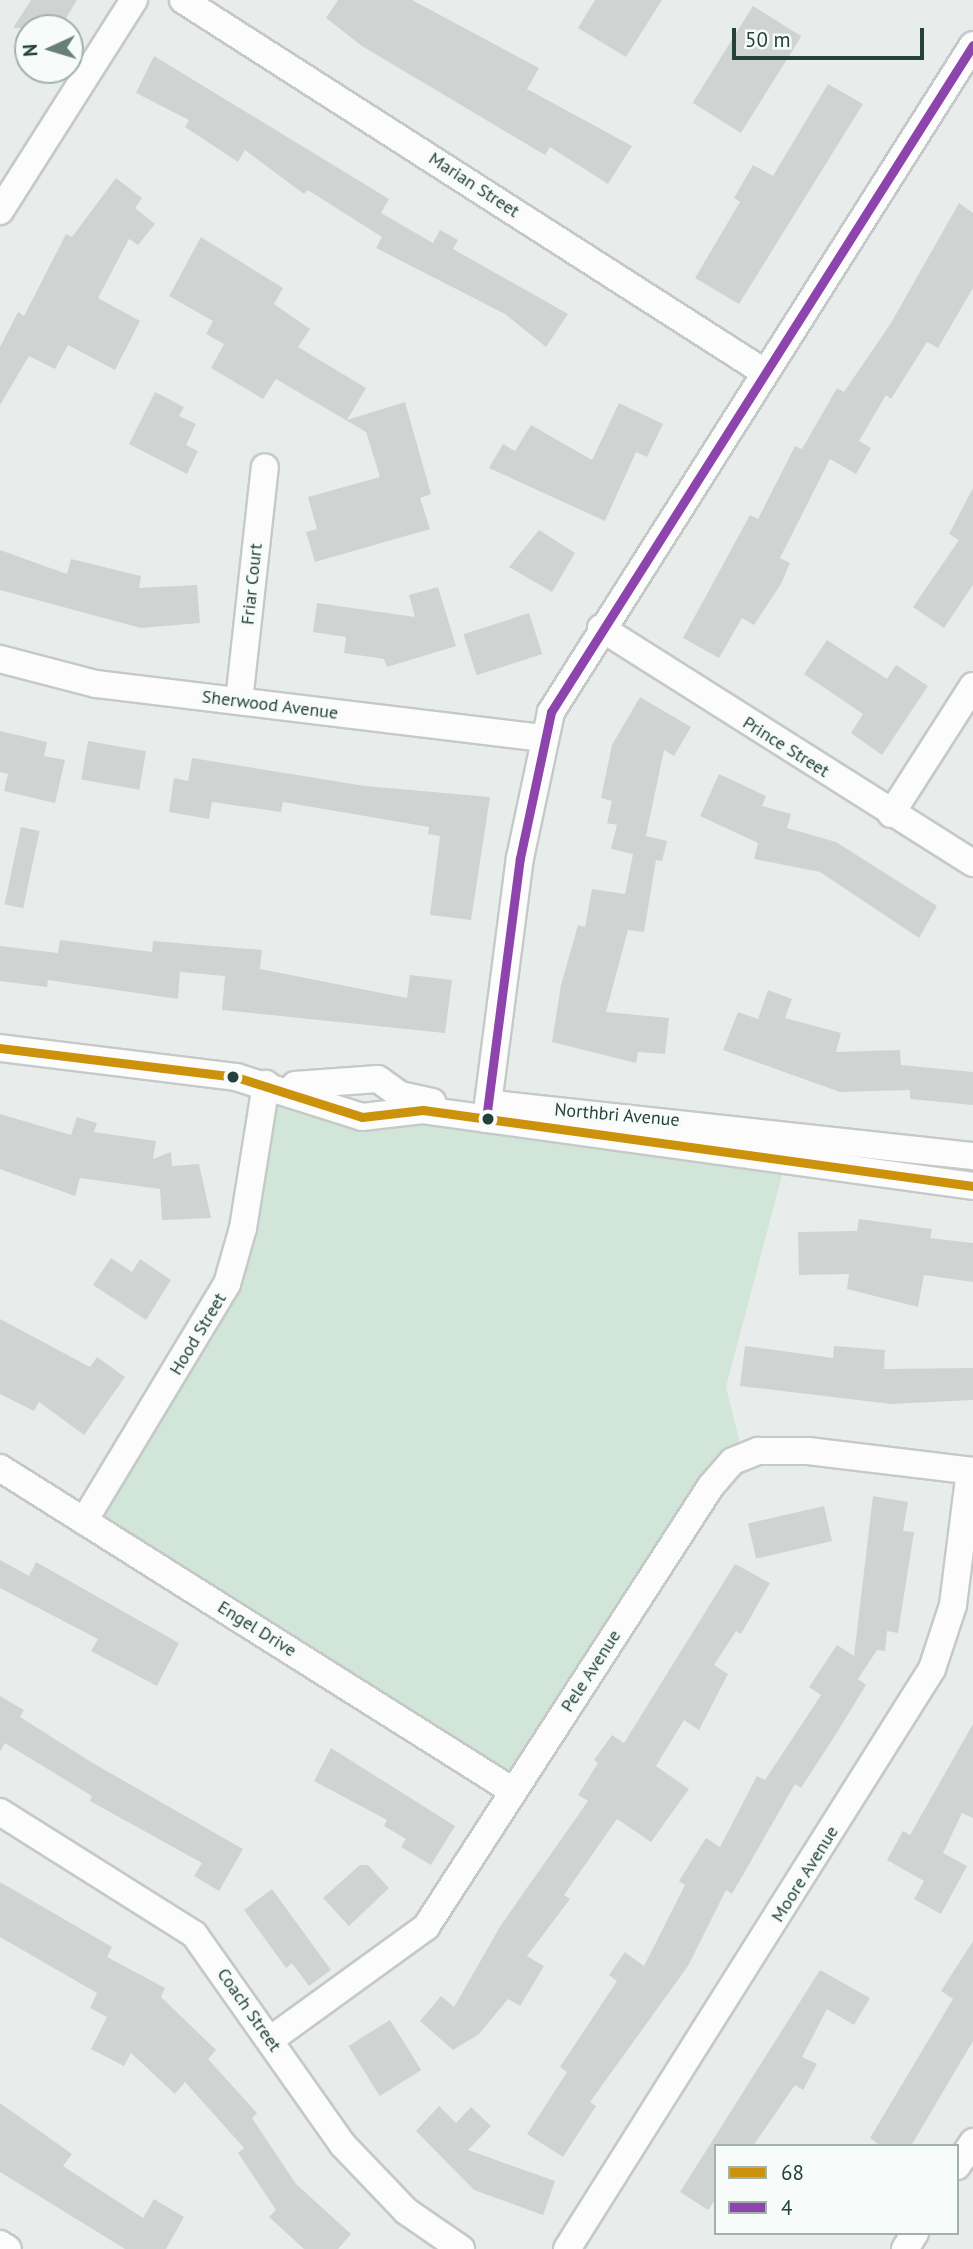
<!DOCTYPE html>
<style>
body{margin:0}
#map{position:relative;width:973px;height:2249px;overflow:hidden;background:#e8edeb;font-family:"PT Sans",sans-serif}
div>[style]{position:absolute}
[style*='--x']{left:calc(var(--x)*1px);top:calc(var(--y)*1px);width:calc(var(--w)*1px);rotate:calc(var(--a)*1deg)}
.green>*{inset:0;background:#d1e6d8}
.building>*{inset:0;background:#cfd4d2;transform-origin:0 0}
.roads{filter:drop-shadow(2px 0 #c5cac8) drop-shadow(-2px 0 #c5cac8) drop-shadow(0 2px #c5cac8) drop-shadow(0 -2px #c5cac8)}
.minor>*{height:26px;margin:-13px;padding:0 13px;transform-origin:13px;border-radius:13px;background:#fcfcfc}
.bus-1>*{height:9px;margin:-4.5px;padding:0 4.5px;transform-origin:4.5px;border-radius:4.5px;background:#cd920c}
.bus-2>*{height:9px;margin:-4.5px;padding:0 4.5px;transform-origin:4.5px;border-radius:4.5px;background:#8e44ad}
.dots>*{width:19px;height:19px;translate:-50% -50%;box-sizing:border-box;border:4px solid #f7fbf9;border-radius:50%}
span{translate:-50% -50%;white-space:nowrap;text-align:center;line-height:1.15;-webkit-text-stroke:7px #f7fbf9;paint-order:stroke}
.street-label{font-size:18px;color:#24423a}
.legend{position:absolute;left:714px;top:2144px;width:245px;height:91px;box-sizing:border-box;background:#f7fbf9;border:2px solid #a3b1ad;margin:0;padding:9px 12px;list-style:none;font-size:21px;color:#24423a}
.legend li{display:flex;align-items:center;gap:14px;height:35px}
.legend b{width:35px;border:2px solid #a3b1ad}
.north{position:absolute;left:14px;top:14px;width:70px;height:70px;box-sizing:border-box;background:#f7fbf9;border:2px solid #a3b1ad;border-radius:50%;rotate:266deg;font-size:19px;font-weight:700;line-height:28px;text-align:center;color:#24423a}
.north::after{content:'';display:block;margin:auto;width:24px;height:32px;background:#697e78;clip-path:polygon(50% 0,100% 100%,50% 72%,0 100%)}
.scale{position:absolute;left:732px;top:28px;width:192px;height:32px;box-sizing:border-box;border:4px solid #24423a;border-top:0;padding-left:9px;font-size:21px;line-height:24px;white-space:nowrap;color:#24423a;-webkit-text-stroke:5px #f7fbf9;paint-order:stroke}
</style>
<div id="map">
<div class="green">
<i style="clip-path:polygon(266px 1084px,395px 1112px,786px 1160px,726px 1387px,743px 1455px,513px 1791px,84px 1521px,214px 1311px)"></i>
</div>
<div class="building">
<i style="clip-path:polygon(31px 0,77px 0,60px 28px,13px 28px)"></i>
<i style="clip-path:polygon(338px 0,412px 0,539px 68px,527px 89px,632px 146px,608px 184px,550px 147px,545px 155px,362px 46px,326px 18px)"></i>
<i style="clip-path:polygon(595px 0,662px 0,626px 57px,578px 28px)"></i>
<i style="left:753px;top:6px;width:57px;height:114px;rotate:32deg"></i>
<i style="clip-path:polygon(154px 56px,389px 199px,381px 213px,433px 243px,440px 230px,458px 240px,453px 249px,568px 314px,546px 347px,505px 314px,376px 248px,382px 237px,308px 190px,304px 194px,245px 150px,238px 162px,185px 127px,189px 120px,136px 93px)"></i>
<i style="clip-path:polygon(828px 84px,863px 104px,739px 304px,695px 278px,740px 202px,734px 198px,753px 165px,773px 176px)"></i>
<i style="clip-path:polygon(116px 178px,142px 198px,135px 208px,155px 224px,138px 245px,129px 239px,98px 298px,140px 321px,115px 370px,68px 345px,55px 369px,29px 356px,0 405px,0 347px,18px 312px,24px 316px,66px 234px,72px 237px)"></i>
<i style="clip-path:polygon(959px 203px,973px 213px,973px 288px,938px 348px,927px 342px,891px 399px,886px 395px,859px 441px,871px 448px,856px 474px,830px 459px,780px 558px,790px 563px,781px 584px,754px 625px,742px 618px,719px 658px,683px 638px,750px 515px,758px 519px,795px 446px,802px 449px,837px 388px,844px 392px,891px 323px)"></i>
<i style="clip-path:polygon(201px 237px,283px 288px,274px 304px,310px 329px,298px 347px,366px 388px,347px 420px,405px 402px,431px 494px,420px 498px,430px 529px,315px 562px,306px 532px,317px 529px,308px 497px,380px 477px,366px 432px,276px 379px,263px 399px,211px 368px,224px 344px,206px 334px,213px 321px,169px 296px)"></i>
<i style="clip-path:polygon(155px 392px,184px 407px,179px 416px,196px 424px,186px 445px,198px 451px,187px 474px,129px 444px)"></i>
<i style="clip-path:polygon(619px 403px,663px 424px,647px 457px,636px 452px,605px 521px,489px 468px,503px 444px,515px 451px,531px 425px,592px 460px)"></i>
<i style="clip-path:polygon(973px 488px,973px 585px,944px 628px,913px 607px,959px 540px,949px 534px)"></i>
<i style="clip-path:polygon(539px 530px,575px 553px,552px 592px,509px 567px)"></i>
<i style="clip-path:polygon(0 550px,67px 574px,71px 559px,141px 576px,139px 588px,197px 585px,200px 623px,141px 628px,0 590px)"></i>
<i style="clip-path:polygon(438px 587px,456px 646px,387px 667px,384px 659px,344px 653px,346px 637px,313px 632px,317px 603px,415px 617px,409px 595px)"></i>
<i style="left:529px;top:613px;width:43px;height:69px;rotate:72deg"></i>
<i style="clip-path:polygon(827px 640px,887px 679px,896px 665px,928px 686px,882px 755px,851px 733px,863px 714px,804px 674px)"></i>
<i style="clip-path:polygon(640px 697px,691px 727px,674px 756px,664px 750px,646px 836px,667px 841px,662px 861px,656px 860px,644px 932px,628px 930px,606px 1012px,669px 1018px,665px 1054px,638px 1052px,636px 1063px,552px 1042px,561px 985px,578px 925px,585px 927px,592px 889px,625px 894px,633px 854px,611px 849px,617px 825px,607px 823px,612px 801px,601px 798px,612px 745px)"></i>
<i style="clip-path:polygon(0 731px,47px 742px,44px 756px,65px 760px,55px 803px,4px 791px,8px 774px,0 772px)"></i>
<i style="left:88px;top:741px;width:59px;height:39px;rotate:10deg"></i>
<i style="clip-path:polygon(192px 758px,365px 786px,490px 797px,471px 920px,430px 915px,440px 836px,428px 834px,429px 827px,283px 802px,281px 812px,212px 802px,209px 819px,169px 812px,174px 778px,188px 781px)"></i>
<i style="clip-path:polygon(719px 774px,766px 796px,762px 806px,791px 814px,787px 828px,836px 842px,937px 906px,919px 938px,820px 872px,754px 859px,758px 843px,700px 816px)"></i>
<i style="left:21px;top:827px;width:19px;height:79px;rotate:12deg"></i>
<i style="clip-path:polygon(60px 940px,152px 952px,153px 941px,262px 950px,260px 969px,407px 998px,410px 975px,452px 980px,445px 1033px,222px 1010px,225px 976px,180px 972px,178px 999px,48px 980px,47px 987px,0 981px,0 946px,58px 953px)"></i>
<i style="clip-path:polygon(768px 990px,792px 999px,785px 1018px,841px 1033px,836px 1052px,900px 1050px,901px 1065px,973px 1072px,973px 1105px,910px 1099px,910px 1090px,840px 1092px,723px 1050px,738px 1012px,758px 1019px)"></i>
<i style="clip-path:polygon(0 1114px,71px 1135px,77px 1117px,97px 1123px,94px 1132px,156px 1141px,153px 1159px,171px 1152px,172px 1166px,199px 1164px,211px 1218px,162px 1220px,160px 1189px,80px 1178px,75px 1196px,0 1169px)"></i>
<i style="clip-path:polygon(859px 1219px,932px 1229px,930px 1238px,973px 1243px,973px 1282px,924px 1275px,918px 1307px,847px 1289px,849px 1274px,799px 1275px,798px 1232px,857px 1231px)"></i>
<i style="clip-path:polygon(111px 1258px,132px 1272px,140px 1259px,171px 1280px,146px 1320px,93px 1285px)"></i>
<i style="clip-path:polygon(0 1319px,90px 1367px,97px 1357px,125px 1377px,84px 1435px,39px 1402px,34px 1411px,0 1394px)"></i>
<i style="clip-path:polygon(745px 1346px,833px 1358px,834px 1346px,885px 1350px,884px 1369px,973px 1368px,973px 1400px,891px 1404px,740px 1386px)"></i>
<i style="clip-path:polygon(873px 1496px,908px 1502px,903px 1531px,914px 1532px,898px 1633px,887px 1631px,885px 1651px,877px 1650px,858px 1679px,866px 1685px,836px 1734px,801px 1788px,795px 1784px,732px 1894px,726px 1890px,688px 1966px,590px 2102px,596px 2106px,563px 2157px,527px 2134px,567px 2072px,560px 2067px,617px 1981px,609px 1975px,625px 1952px,644px 1966px,685px 1885px,679px 1881px,706px 1838px,720px 1847px,757px 1776px,765px 1780px,821px 1695px,809px 1687px,837px 1645px,854px 1656px)"></i>
<i style="left:824px;top:1506px;width:36px;height:78px;rotate:77deg"></i>
<i style="clip-path:polygon(0 1560px,29px 1576px,36px 1562px,179px 1643px,157px 1686px,91px 1651px,98px 1639px,0 1588px)"></i>
<i style="clip-path:polygon(735px 1564px,770px 1583px,741px 1634px,736px 1631px,714px 1665px,728px 1674px,699px 1730px,684px 1720px,656px 1766px,689px 1789px,651px 1842px,617px 1819px,564px 1895px,570px 1899px,527px 1956px,544px 1966px,520px 2006px,508px 1999px,479px 2034px,453px 2050px,420px 2021px,441px 1996px,454px 2007px,501px 1925px,588px 1801px,578px 1795px,598px 1763px,594px 1760px,612px 1735px,624px 1743px)"></i>
<i style="clip-path:polygon(0 1696px,24px 1710px,20px 1717px,91px 1762px,243px 1849px,219px 1891px,194px 1876px,202px 1863px,90px 1801px,92px 1796px,5px 1743px,0 1752px)"></i>
<i style="clip-path:polygon(973px 1724px,973px 1818px,962px 1813px,943px 1853px,967px 1866px,941px 1914px,914px 1899px,924px 1881px,887px 1860px,903px 1831px,910px 1835px)"></i>
<i style="clip-path:polygon(331px 1748px,455px 1826px,431px 1865px,401px 1847px,406px 1839px,384px 1826px,387px 1820px,314px 1781px)"></i>
<i style="clip-path:polygon(360px 1865px,368px 1865px,389px 1888px,349px 1926px,323px 1898px)"></i>
<i style="clip-path:polygon(0 1882px,112px 1947px,107px 1957px,165px 1988px,161px 1997px,216px 2050px,208px 2059px,257px 2113px,252px 2118px,296px 2184px,351px 2234px,338px 2249px,304px 2249px,269px 2217px,276px 2210px,238px 2153px,244px 2148px,185px 2082px,175px 2094px,131px 2053px,124px 2066px,91px 2049px,107px 2017px,90px 2008px,97px 1993px,0 1937px)"></i>
<i style="clip-path:polygon(272px 1889px,331px 1970px,309px 1986px,292px 1963px,286px 1968px,244px 1910px)"></i>
<i style="clip-path:polygon(973px 1941px,973px 2041px,911px 2146px,881px 2146px,870px 2138px,953px 1999px,941px 1991px)"></i>
<i style="clip-path:polygon(820px 1970px,870px 1998px,854px 2025px,827px 2009px,802px 2057px,817px 2064px,803px 2090px,795px 2085px,753px 2146px,716px 2146px,716px 2199px,708px 2210px,680px 2192px)"></i>
<i style="left:390px;top:2020px;width:59px;height:49px;rotate:58deg"></i>
<i style="clip-path:polygon(0 2103px,72px 2154px,63px 2166px,143px 2218px,154px 2199px,184px 2217px,166px 2249px,125px 2249px,0 2172px)"></i>
<i style="clip-path:polygon(439px 2106px,456px 2123px,471px 2107px,491px 2126px,468px 2150px,555px 2181px,543px 2215px,474px 2190px,416px 2131px)"></i>
</div>
<div class="roads">
<div class="minor">
<i style="--x:183;--y:0;--w:690;--a:32.63"></i>
<i style="--x:0;--y:211;--w:250;--a:-57.6"></i>
<i style="--x:601;--y:628;--w:440;--a:32.3"></i>
<i style="--x:0;--y:659;--w:99;--a:14.6"></i>
<i style="--x:96;--y:684;--w:450;--a:6.9"></i>
<i style="--x:239;--y:701;--w:235;--a:-83.7"></i>
<i style="--x:891;--y:814;--w:152;--a:-57.4"></i>
<i style="--x:0;--y:1048;--w:238;--a:7"></i>
<i style="--x:236;--y:1077;--w:132;--a:17.6"></i>
<i style="--x:362;--y:1117;--w:61;--a:-6.5"></i>
<i style="--x:423;--y:1110;--w:555;--a:7.87"></i>
<i style="--x:295;--y:1085;--w:83;--a:-4.1"></i>
<i style="--x:378;--y:1079;--w:27;--a:36"></i>
<i style="--x:400;--y:1095;--w:33;--a:12"></i>
<i style="--x:502;--y:1105;--w:474;--a:6.2"></i>
<i style="--x:486;--y:1119;--w:263;--a:-82.6"></i>
<i style="--x:520;--y:858;--w:149;--a:-78"></i>
<i style="--x:551;--y:712;--w:789;--a:-57.68"></i>
<i style="--x:0;--y:1468;--w:606;--a:32.2"></i>
<i style="--x:84;--y:1521;--w:277;--a:-58.9"></i>
<i style="--x:227;--y:1284;--w:58;--a:-74.1"></i>
<i style="--x:243;--y:1228;--w:146;--a:-80.9"></i>
<i style="--x:0;--y:1812;--w:229;--a:32.2"></i>
<i style="--x:194;--y:1934;--w:258;--a:54.8"></i>
<i style="--x:343;--y:2145;--w:91;--a:46.3"></i>
<i style="--x:406;--y:2211;--w:67;--a:34.6"></i>
<i style="--x:270;--y:2040;--w:193;--a:-35.9"></i>
<i style="--x:426;--y:1927;--w:525;--a:-57.13"></i>
<i style="--x:711;--y:1486;--w:33;--a:-49"></i>
<i style="--x:733;--y:1461;--w:27;--a:-22"></i>
<i style="--x:758;--y:1451;--w:50;--a:0"></i>
<i style="--x:808;--y:1451;--w:166;--a:6.9"></i>
<i style="--x:957;--y:2166;--w:29;--a:-56"></i>
<i style="--x:0;--y:2244;--w:9;--a:32"></i>
<i style="--x:567;--y:2249;--w:685;--a:-57.82"></i>
<i style="--x:932;--y:1669;--w:67;--a:-71.8"></i>
<i style="--x:953;--y:1605;--w:135;--a:-82.8"></i>
<i style="--x:905;--y:2249;--w:19;--a:-58"></i>
</div>
</div>
<div class="bus-1">
<i style="--x:0;--y:1048;--w:238;--a:7"></i>
<i style="--x:236;--y:1077;--w:132;--a:17.6"></i>
<i style="--x:362;--y:1117;--w:61;--a:-6.5"></i>
<i style="--x:423;--y:1110;--w:555;--a:7.87"></i>
</div>
<div class="bus-2">
<i style="--x:486;--y:1119;--w:263;--a:-82.6"></i>
<i style="--x:520;--y:858;--w:149;--a:-78"></i>
<i style="--x:551;--y:712;--w:789;--a:-57.68"></i>
</div>
<div class="dots">
<i style="left:233px;top:1077px;background:#24423a"></i>
<i style="left:488px;top:1119px;background:#24423a"></i>
</div>
<div class="street-label">
<span style="left:474px;top:185px;rotate:33deg">Marian Street</span>
<span style="left:252px;top:584px;rotate:-84deg">Friar Court</span>
<span style="left:270px;top:705px;rotate:7deg">Sherwood Avenue</span>
<span style="left:786px;top:747px;rotate:32deg">Prince Street</span>
<span style="left:617px;top:1115px;rotate:5deg">Northbri Avenue</span>
<span style="left:198px;top:1334px;rotate:-59deg">Hood Street</span>
<span style="left:257px;top:1629px;rotate:32deg">Engel Drive</span>
<span style="left:591px;top:1671px;rotate:-57deg">Pele Avenue</span>
<span style="left:805px;top:1874px;rotate:-58deg">Moore Avenue</span>
<span style="left:249px;top:2010px;rotate:55deg">Coach Street</span>
</div>
<ul class="legend">
<li><b style="height:9px;background:#cd920c"></b>68</li>
<li><b style="height:9px;background:#8e44ad"></b>4</li>
</ul>
<div class="north">N</div>
<div class="scale">50 m</div>
</div>
